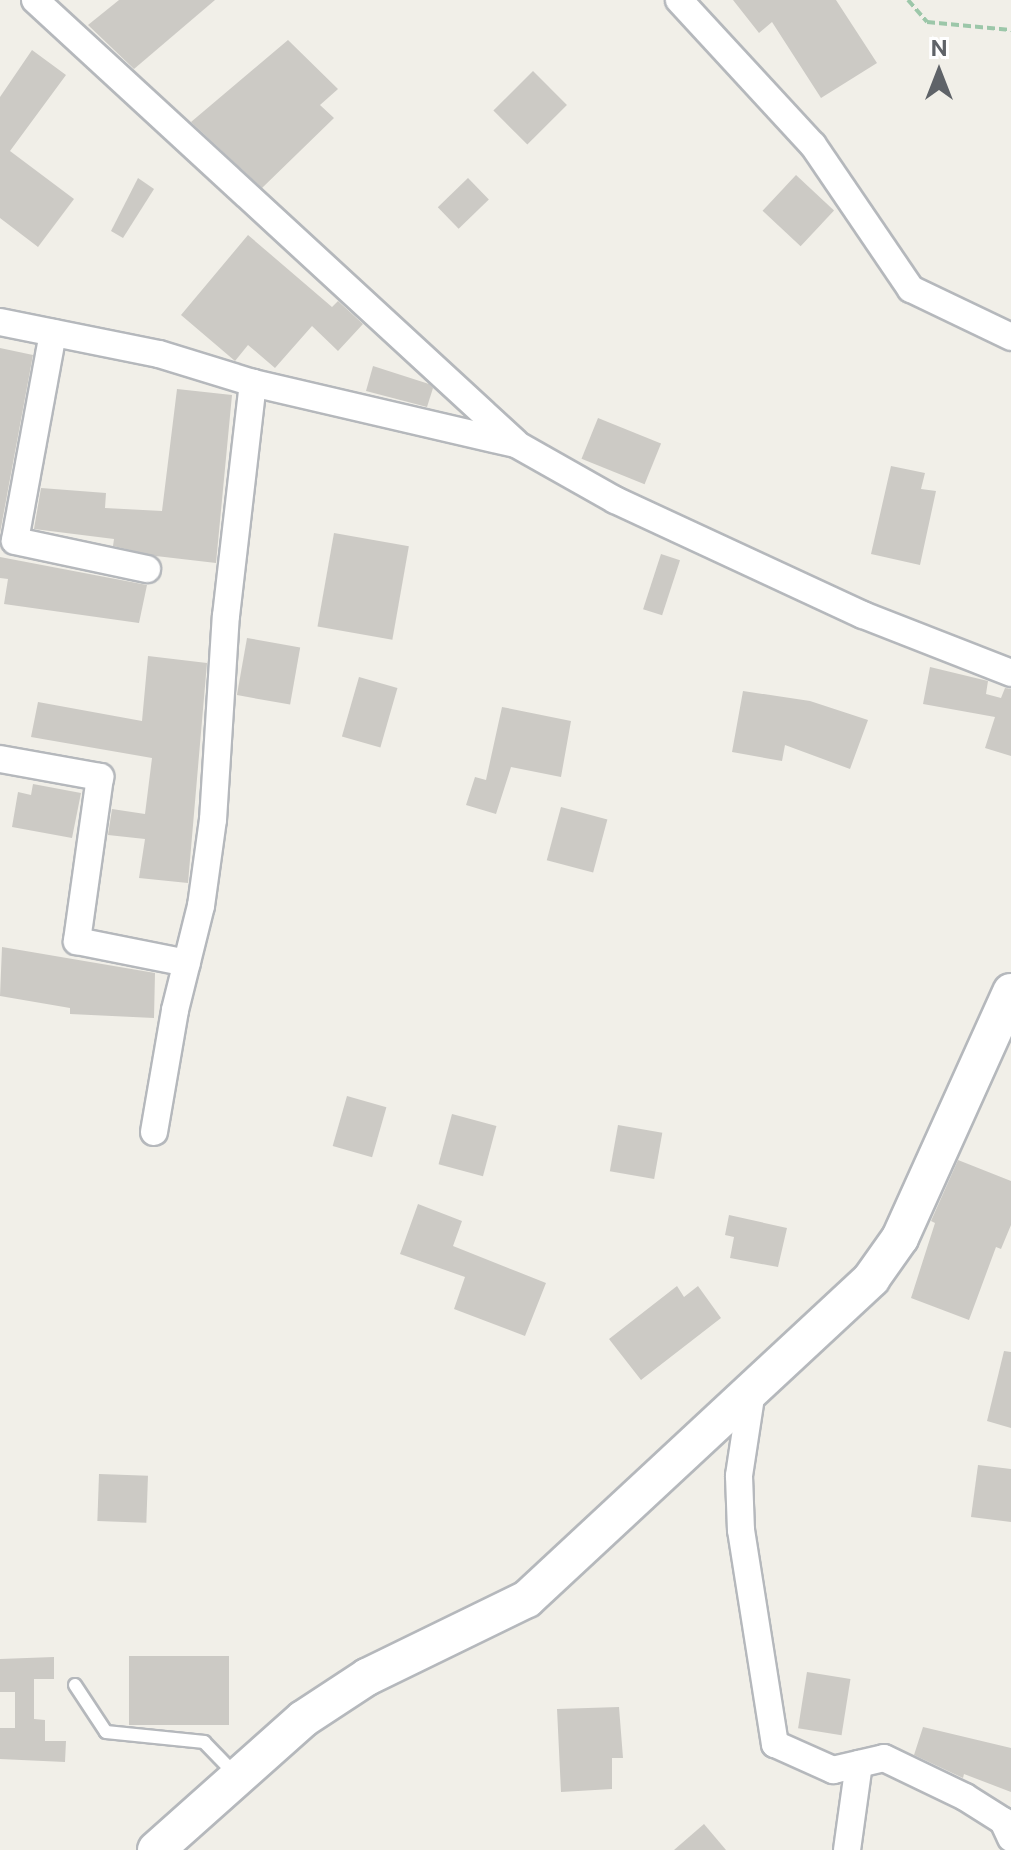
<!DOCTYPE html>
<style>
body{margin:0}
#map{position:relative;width:1011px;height:1850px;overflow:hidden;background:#f1efe8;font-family:"Public Sans",sans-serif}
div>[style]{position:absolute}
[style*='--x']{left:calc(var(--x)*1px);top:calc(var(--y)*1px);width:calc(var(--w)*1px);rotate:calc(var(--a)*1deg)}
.building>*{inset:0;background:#cccac5;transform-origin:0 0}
.path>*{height:4px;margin-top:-2px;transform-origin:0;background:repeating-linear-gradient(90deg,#9cc7a9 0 8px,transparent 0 12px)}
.roads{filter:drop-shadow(2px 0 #b5b8bc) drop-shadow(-2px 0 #b5b8bc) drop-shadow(0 2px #b5b8bc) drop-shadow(0 -2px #b5b8bc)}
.lane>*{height:12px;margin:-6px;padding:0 6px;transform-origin:6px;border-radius:6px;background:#fff}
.street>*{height:26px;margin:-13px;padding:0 13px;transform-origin:13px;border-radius:13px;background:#fff}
.secondary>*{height:36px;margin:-18px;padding:0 18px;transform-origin:18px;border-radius:18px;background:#fff}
span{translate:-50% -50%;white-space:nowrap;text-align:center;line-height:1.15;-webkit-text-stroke:8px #fff;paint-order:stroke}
.north{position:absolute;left:899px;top:32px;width:80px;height:80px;-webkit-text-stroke:6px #fff;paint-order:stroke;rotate:0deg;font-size:22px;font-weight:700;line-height:32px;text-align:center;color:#5f6368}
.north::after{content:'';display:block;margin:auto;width:28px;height:36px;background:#5f6368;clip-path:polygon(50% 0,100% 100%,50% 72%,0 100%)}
</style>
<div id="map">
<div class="building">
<i style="clip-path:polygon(119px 0,215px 0,134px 69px,88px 25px)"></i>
<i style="clip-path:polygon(733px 0,836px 0,877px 63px,821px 98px,772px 22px,759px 33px)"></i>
<i style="clip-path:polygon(288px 40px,338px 89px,320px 105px,334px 118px,262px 188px,191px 122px)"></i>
<i style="clip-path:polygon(32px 50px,66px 75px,10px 151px,74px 199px,38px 247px,0 218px,0 97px)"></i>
<i style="left:533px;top:71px;width:48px;height:56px;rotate:45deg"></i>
<i style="left:796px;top:175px;width:52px;height:49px;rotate:43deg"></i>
<i style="clip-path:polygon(138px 178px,154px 189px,123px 238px,111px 231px)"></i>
<i style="left:468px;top:178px;width:30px;height:42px;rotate:46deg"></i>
<i style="clip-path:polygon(248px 235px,332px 307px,338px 301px,363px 324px,338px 351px,312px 326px,275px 368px,248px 345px,235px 361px,181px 315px)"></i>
<i style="clip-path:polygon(0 348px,33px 355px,0 533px)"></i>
<i style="clip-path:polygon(373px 366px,429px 384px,433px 388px,427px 407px,366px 391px)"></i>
<i style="clip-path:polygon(177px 389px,232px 395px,216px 563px,156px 556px,113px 546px,114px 539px,34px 529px,41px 488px,106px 493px,105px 508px,162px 511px)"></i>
<i style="left:598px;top:418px;width:68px;height:44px;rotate:22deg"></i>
<i style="clip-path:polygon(891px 466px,925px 473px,921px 489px,936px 491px,920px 565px,871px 554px)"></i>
<i style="left:334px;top:533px;width:76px;height:95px;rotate:10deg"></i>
<i style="left:661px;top:554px;width:20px;height:58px;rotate:18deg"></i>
<i style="clip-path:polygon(0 557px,147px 585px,139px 623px,4px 604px,8px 579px,0 578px)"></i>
<i style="left:247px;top:638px;width:54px;height:58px;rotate:10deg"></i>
<i style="clip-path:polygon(148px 656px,207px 663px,188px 883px,139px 878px,145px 839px,108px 835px,112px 809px,145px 814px,152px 758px,31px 737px,38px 702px,142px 721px)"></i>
<i style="clip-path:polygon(930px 667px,988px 681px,986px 694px,1001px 698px,1005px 688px,1011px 689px,1011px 756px,985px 748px,995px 717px,923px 704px)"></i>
<i style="left:359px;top:677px;width:40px;height:62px;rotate:16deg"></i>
<i style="clip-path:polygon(743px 691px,810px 701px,868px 720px,850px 769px,785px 745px,782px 761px,732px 752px)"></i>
<i style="clip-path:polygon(502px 707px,571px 721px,561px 777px,511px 767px,496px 814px,466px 805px,475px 777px,486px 780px)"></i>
<i style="clip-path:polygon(33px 784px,81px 793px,72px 838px,12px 827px,18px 792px,31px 795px)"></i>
<i style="left:561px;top:807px;width:48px;height:55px;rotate:15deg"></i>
<i style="clip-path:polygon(2px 947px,155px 973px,154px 1018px,70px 1014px,70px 1008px,0 996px)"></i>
<i style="left:347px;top:1096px;width:41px;height:52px;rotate:16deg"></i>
<i style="left:452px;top:1114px;width:46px;height:52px;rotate:15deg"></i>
<i style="left:618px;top:1125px;width:45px;height:47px;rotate:10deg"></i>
<i style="clip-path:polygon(958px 1160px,1011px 1181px,1011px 1225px,1001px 1249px,996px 1247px,969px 1320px,911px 1298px,935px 1223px,931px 1221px)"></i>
<i style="clip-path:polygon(418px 1204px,462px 1221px,453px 1246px,546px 1283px,525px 1336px,454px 1309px,465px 1277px,400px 1254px)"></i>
<i style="clip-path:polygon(729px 1215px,787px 1228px,778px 1267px,730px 1258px,734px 1237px,725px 1235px)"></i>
<i style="clip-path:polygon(677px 1286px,684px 1297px,698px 1286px,721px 1318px,641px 1380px,609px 1339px)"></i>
<i style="clip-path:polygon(1004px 1351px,1011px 1352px,1011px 1428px,987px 1421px)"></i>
<i style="clip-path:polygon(978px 1465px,1011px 1469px,1011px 1522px,971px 1517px)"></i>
<i style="left:99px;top:1474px;width:49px;height:47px;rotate:2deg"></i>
<i style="left:129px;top:1656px;width:100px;height:69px"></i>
<i style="clip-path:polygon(54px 1657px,54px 1679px,34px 1679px,34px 1719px,45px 1720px,45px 1741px,66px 1741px,65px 1762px,0 1759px,0 1728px,15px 1728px,15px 1692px,0 1692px,0 1659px)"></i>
<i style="left:807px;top:1672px;width:44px;height:57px;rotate:9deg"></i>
<i style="clip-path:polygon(619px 1707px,623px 1758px,612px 1758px,612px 1789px,561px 1792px,557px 1709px)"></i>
<i style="clip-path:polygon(923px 1727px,1011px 1748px,1011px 1792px,964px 1774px,963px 1778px,914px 1755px)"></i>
<i style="clip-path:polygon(704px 1824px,726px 1850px,674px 1850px)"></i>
</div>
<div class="path">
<i style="--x:908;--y:0;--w:29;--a:49"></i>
<i style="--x:927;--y:22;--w:84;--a:5.4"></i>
</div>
<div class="roads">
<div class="lane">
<i style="--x:75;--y:1685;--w:56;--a:56.6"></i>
<i style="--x:106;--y:1732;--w:99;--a:5.8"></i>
<i style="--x:204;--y:1742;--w:46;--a:45.9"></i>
</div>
<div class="street">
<i style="--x:35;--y:0;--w:653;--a:42.64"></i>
<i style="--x:679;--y:0;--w:197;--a:47.3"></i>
<i style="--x:813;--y:145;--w:174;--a:55.8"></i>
<i style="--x:911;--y:289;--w:111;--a:25.6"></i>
<i style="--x:0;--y:322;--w:162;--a:11.4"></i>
<i style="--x:159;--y:354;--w:98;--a:17.1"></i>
<i style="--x:253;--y:383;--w:270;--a:13.1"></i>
<i style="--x:516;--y:444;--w:114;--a:29.5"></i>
<i style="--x:615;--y:500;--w:273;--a:24.9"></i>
<i style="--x:863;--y:615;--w:159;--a:21.4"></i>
<i style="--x:53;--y:333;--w:211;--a:100.4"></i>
<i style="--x:15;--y:541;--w:135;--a:12"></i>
<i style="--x:0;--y:759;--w:102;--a:10.2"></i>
<i style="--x:100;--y:777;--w:166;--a:98"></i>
<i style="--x:77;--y:941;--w:112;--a:11.3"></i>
<i style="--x:154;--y:1132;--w:124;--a:-80.2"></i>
<i style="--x:175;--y:1010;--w:107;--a:-76"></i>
<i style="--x:201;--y:906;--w:87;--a:-82.1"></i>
<i style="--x:213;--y:820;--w:204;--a:-86.4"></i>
<i style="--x:226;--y:616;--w:235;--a:-83.4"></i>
<i style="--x:753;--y:1384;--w:93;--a:98.7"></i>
<i style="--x:739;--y:1476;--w:54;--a:87.9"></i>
<i style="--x:741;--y:1530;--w:217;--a:81"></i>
<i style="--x:775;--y:1744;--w:64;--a:24.1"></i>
<i style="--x:833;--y:1770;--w:52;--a:-13.2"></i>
<i style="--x:884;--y:1758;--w:90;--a:25.7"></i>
<i style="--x:965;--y:1797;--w:45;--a:32.3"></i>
<i style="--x:1003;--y:1821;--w:19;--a:65"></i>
<i style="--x:847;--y:1850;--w:87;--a:-82.1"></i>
</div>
<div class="secondary">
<i style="--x:156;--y:1850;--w:197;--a:-41.7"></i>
<i style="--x:303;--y:1719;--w:77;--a:-33.3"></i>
<i style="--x:367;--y:1677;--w:178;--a:-26"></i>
<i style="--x:527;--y:1599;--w:470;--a:-42.9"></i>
<i style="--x:871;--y:1279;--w:50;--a:-54.7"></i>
<i style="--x:900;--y:1238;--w:270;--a:-65.7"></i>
</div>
</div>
<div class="north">N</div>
</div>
